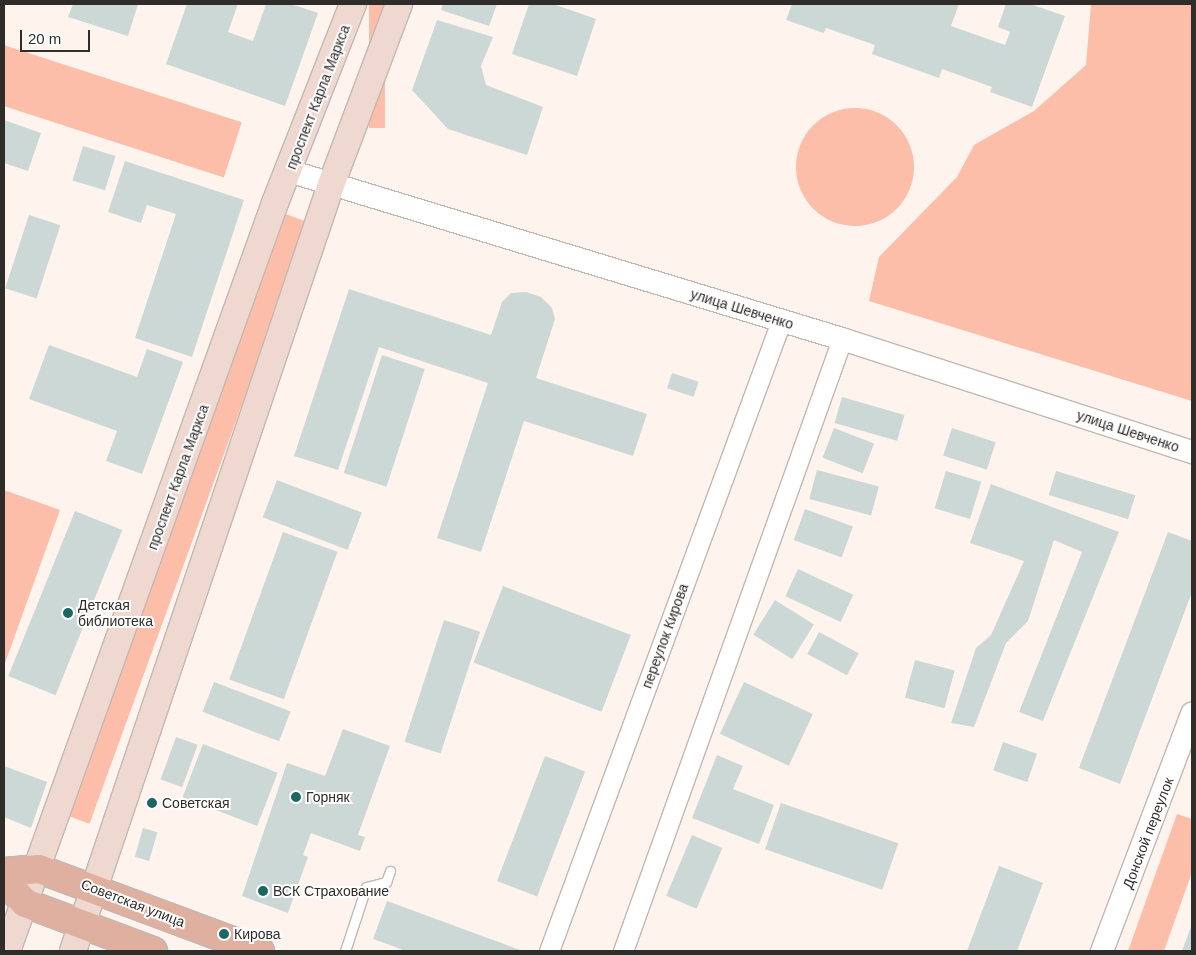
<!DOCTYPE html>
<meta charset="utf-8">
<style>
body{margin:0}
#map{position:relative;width:1196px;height:955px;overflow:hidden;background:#fff3ee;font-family:Arial,sans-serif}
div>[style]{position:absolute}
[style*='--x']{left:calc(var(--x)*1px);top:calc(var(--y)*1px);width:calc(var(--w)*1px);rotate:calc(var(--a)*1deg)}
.green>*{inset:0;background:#fcbea9;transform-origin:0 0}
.round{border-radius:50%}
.building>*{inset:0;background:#cbd8d6;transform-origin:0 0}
.roads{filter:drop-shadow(1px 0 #c3b7b3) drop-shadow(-1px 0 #c3b7b3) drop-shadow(0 1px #c3b7b3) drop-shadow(0 -1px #c3b7b3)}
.service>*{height:9px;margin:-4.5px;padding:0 4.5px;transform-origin:4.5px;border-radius:4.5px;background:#fff}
.minor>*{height:19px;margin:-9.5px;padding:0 9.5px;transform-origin:9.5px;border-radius:9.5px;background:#fff}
.tertiary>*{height:22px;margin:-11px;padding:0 11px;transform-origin:11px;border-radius:11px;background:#fff}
.secondary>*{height:26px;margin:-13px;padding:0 13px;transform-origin:13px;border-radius:13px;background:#efd8d0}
.primary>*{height:28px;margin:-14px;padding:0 14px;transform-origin:14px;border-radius:14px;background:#dfb0a0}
.dots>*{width:14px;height:14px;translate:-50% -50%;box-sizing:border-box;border:2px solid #fff;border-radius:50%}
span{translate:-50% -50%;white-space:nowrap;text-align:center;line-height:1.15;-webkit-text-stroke:4px #fff;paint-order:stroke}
.street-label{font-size:14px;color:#302c2a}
.poi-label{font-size:14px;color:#302c2a}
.left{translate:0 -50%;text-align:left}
.frame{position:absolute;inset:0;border:5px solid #302c2a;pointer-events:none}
.scale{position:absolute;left:20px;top:30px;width:70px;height:22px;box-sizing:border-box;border:2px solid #302c2a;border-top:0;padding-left:6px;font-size:15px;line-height:18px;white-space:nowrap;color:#302c2a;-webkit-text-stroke:4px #fff;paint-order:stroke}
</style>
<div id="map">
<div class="green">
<i style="left:369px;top:4px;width:16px;height:124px"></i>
<i style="clip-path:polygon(1091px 4px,1192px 4px,1192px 401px,869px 301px,879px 257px,957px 177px,974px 145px,1034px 111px,1086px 65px)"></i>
<i style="left:4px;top:45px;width:250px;height:58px;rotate:18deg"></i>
<i class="round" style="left:796px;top:108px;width:118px;height:118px"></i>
<i style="left:283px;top:213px;width:27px;height:640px;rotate:20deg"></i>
<i style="clip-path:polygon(4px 490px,60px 510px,4px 666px)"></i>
<i style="clip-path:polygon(1177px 814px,1192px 819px,1192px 872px,1164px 951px,1128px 951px)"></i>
</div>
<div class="building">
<i style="clip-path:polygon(73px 4px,138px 4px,128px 36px,68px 17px)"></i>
<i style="clip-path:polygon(187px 4px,238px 4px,228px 32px,253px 41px,266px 4px,291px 4px,318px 13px,285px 106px,166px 64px)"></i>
<i style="clip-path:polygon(443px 4px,497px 4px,489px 26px,441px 10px)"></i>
<i style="clip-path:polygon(529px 4px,553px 4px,596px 19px,577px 76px,512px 54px)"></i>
<i style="clip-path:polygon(792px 4px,959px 4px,951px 26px,1005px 45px,1010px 32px,998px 27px,1006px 4px,1030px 4px,1065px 16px,1032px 107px,990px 92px,992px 87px,942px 69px,939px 78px,872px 54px,875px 45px,826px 28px,824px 33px,786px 20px)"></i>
<i style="clip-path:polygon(437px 20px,493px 37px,481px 66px,486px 85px,543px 107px,527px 155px,448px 129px,412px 90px)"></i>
<i style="clip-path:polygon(4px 120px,41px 133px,28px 171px,4px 163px)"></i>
<i style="left:83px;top:146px;width:34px;height:36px;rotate:17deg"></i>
<i style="clip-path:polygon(125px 161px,244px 200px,192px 357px,135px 338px,176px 214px,147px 205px,141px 223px,108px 212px)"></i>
<i style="left:29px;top:215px;width:33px;height:77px;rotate:18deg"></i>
<i style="clip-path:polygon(349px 289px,491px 335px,502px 302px,511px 293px,526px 292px,541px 297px,552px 308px,555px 319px,536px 378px,647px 414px,633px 456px,524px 421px,481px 552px,437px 538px,488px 383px,379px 347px,338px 470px,294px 456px)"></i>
<i style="clip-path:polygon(49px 345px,137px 377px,147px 349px,183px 362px,142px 474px,106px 461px,117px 431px,29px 399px)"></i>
<i style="left:382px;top:355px;width:45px;height:124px;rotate:18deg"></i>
<i style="left:672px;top:373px;width:28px;height:16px;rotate:18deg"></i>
<i style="left:842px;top:397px;width:65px;height:27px;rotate:16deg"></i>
<i style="left:834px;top:428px;width:43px;height:32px;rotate:21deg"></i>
<i style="left:952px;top:428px;width:46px;height:29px;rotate:18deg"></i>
<i style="left:817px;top:470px;width:64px;height:30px;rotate:15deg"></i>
<i style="left:946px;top:471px;width:37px;height:39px;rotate:17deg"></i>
<i style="left:1056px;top:471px;width:83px;height:25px;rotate:17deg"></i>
<i style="left:277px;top:480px;width:91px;height:40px;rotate:21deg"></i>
<i style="clip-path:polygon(991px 484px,1119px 532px,1043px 721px,1019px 712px,1082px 552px,1054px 540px,1028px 621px,1006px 643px,974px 727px,951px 723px,976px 648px,991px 635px,1024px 561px,970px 543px)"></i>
<i style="left:805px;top:509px;width:51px;height:33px;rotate:20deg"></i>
<i style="left:75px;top:511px;width:51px;height:178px;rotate:22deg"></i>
<i style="left:283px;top:532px;width:58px;height:157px;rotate:20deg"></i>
<i style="clip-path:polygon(1168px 532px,1192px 541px,1192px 592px,1120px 784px,1079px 768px)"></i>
<i style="left:798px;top:569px;width:61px;height:30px;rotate:25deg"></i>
<i style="left:503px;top:586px;width:137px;height:82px;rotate:21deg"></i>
<i style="left:775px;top:600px;width:46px;height:41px;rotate:32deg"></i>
<i style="left:444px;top:620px;width:38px;height:128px;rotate:18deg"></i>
<i style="left:819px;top:632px;width:45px;height:25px;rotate:28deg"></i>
<i style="left:915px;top:660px;width:41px;height:39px;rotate:15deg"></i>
<i style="left:214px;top:682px;width:82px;height:32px;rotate:21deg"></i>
<i style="left:744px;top:682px;width:76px;height:57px;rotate:25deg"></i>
<i style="clip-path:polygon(343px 729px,390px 746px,358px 835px,365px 837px,360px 851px,311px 833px,303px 855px,308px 857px,288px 913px,242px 896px,287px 763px,325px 776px)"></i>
<i style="left:176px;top:737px;width:23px;height:45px;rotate:20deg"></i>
<i style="left:1003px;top:742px;width:36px;height:30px;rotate:19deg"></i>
<i style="left:203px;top:744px;width:80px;height:57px;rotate:21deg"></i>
<i style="clip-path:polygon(717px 755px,743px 766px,733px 789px,774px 805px,759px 844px,692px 818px)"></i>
<i style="left:545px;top:756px;width:43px;height:134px;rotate:21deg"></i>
<i style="clip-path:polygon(4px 766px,47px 782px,31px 828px,4px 817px)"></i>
<i style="left:781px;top:803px;width:124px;height:49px;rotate:19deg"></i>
<i style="left:143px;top:828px;width:15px;height:30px;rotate:16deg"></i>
<i style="left:692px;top:835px;width:33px;height:66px;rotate:23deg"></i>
<i style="clip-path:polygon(999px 866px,1043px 883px,1017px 951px,967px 951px)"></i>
<i style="clip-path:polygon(387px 901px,523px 951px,406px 951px,373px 939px)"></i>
<i style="clip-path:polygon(1192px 924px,1192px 951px,1182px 951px)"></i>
</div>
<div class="roads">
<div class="service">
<i style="--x:345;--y:951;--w:67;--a:-71.8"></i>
<i style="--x:366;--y:887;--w:21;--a:-14"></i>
<i style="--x:386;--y:882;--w:12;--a:-70"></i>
</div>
<div class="minor">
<i style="--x:549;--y:951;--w:671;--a:-69.78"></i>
<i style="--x:623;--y:951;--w:650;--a:-70.31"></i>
</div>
<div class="tertiary">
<i style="--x:289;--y:171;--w:578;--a:16.9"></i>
<i style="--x:842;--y:339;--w:368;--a:17.9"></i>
<i style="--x:1102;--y:951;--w:254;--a:-69.2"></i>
</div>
<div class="secondary">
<i style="--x:7;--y:951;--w:795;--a:-70.29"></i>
<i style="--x:275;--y:203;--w:214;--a:-68.6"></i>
<i style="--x:73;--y:951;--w:808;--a:-71.39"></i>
<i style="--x:331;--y:185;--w:193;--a:-69.4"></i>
</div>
<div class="primary">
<i style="--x:4;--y:872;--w:35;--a:-5"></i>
<i style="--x:39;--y:869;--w:236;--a:20.4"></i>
<i style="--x:4;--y:881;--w:30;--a:46"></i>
<i style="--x:25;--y:903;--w:137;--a:20.6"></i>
</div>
</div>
<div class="dots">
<i style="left:68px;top:613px;background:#1c6761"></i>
<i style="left:296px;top:797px;background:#1c6761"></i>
<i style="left:152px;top:803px;background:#1c6761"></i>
<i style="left:263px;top:891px;background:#1c6761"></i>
<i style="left:224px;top:934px;background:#1c6761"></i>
</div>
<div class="street-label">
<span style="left:318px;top:97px;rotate:-69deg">проспект Карла Маркса</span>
<span style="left:742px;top:309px;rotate:17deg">улица Шевченко</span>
<span style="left:1128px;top:431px;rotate:18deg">улица Шевченко</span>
<span style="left:178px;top:477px;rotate:-70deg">проспект Карла Маркса</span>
<span style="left:665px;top:636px;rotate:-70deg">переулок Кирова</span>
<span style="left:1148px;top:833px;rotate:-69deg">Донской переулок</span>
<span style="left:133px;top:903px;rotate:21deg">Советская улица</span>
</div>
<div class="poi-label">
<span class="left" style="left:78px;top:613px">Детская<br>библиотека</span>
<span class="left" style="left:306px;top:797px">Горняк</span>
<span class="left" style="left:162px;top:803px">Советская</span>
<span class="left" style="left:273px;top:891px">ВСК Страхование</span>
<span class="left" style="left:234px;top:934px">Кирова</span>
</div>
<div class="frame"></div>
<div class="scale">20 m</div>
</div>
